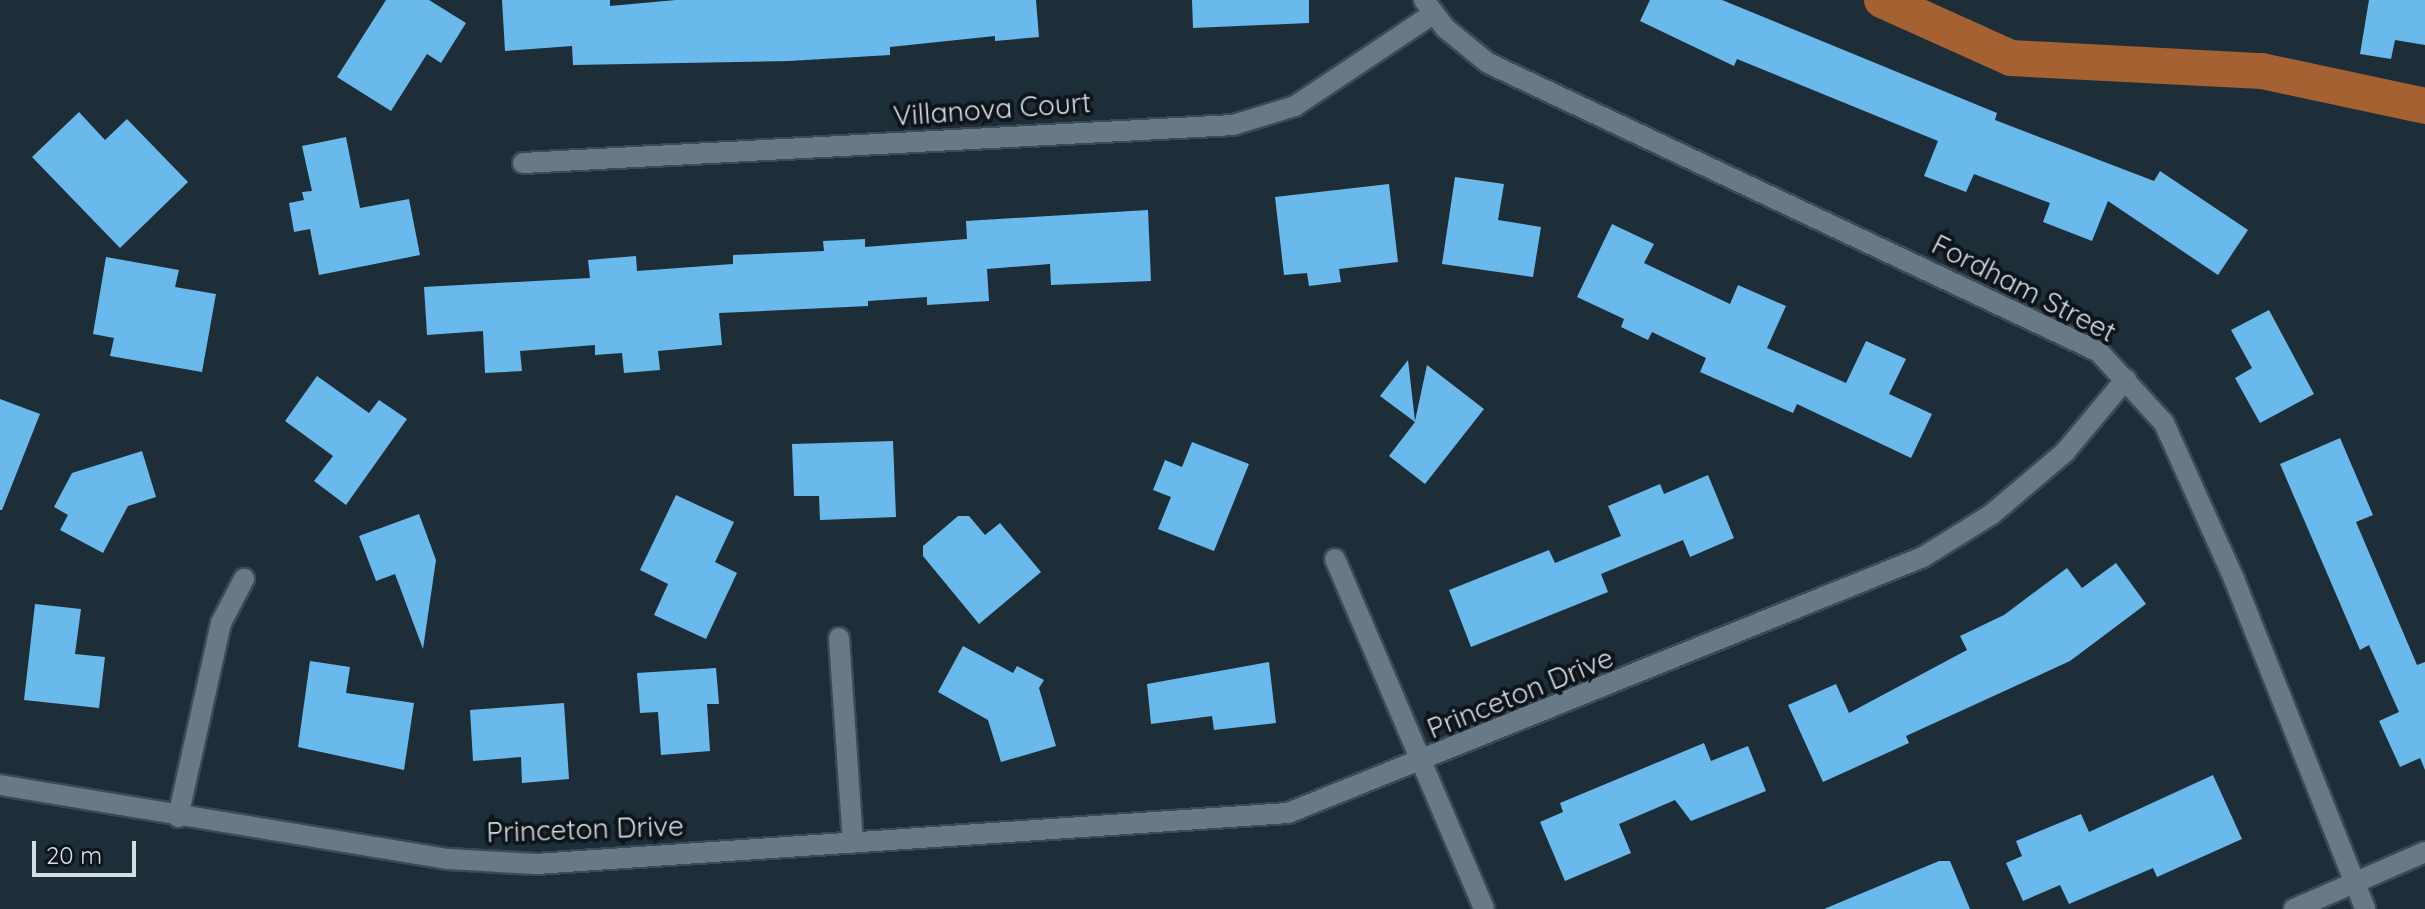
<!DOCTYPE html>
<style>
body{margin:0}
#map{position:relative;width:2425px;height:909px;overflow:hidden;background:#1e2e39;font-family:Quicksand,sans-serif}
div>[style]{position:absolute}
[style*='--x']{left:calc(var(--x)*1px);top:calc(var(--y)*1px);width:calc(var(--w)*1px);rotate:calc(var(--a)*1deg)}
.canal>*{height:36px;margin:-18px;padding:0 18px;transform-origin:18px;border-radius:18px;background:#a56131}
.building>*{inset:0;background:#6ab9ec}
.roads{filter:drop-shadow(2px 0 #3c4a53) drop-shadow(-2px 0 #3c4a53) drop-shadow(0 2px #3c4a53) drop-shadow(0 -2px #3c4a53)}
.minor>*{height:20px;margin:-10px;padding:0 10px;transform-origin:10px;border-radius:10px;background:#687a87}
span{translate:-50% -50%;white-space:nowrap;text-align:center;line-height:1.15;-webkit-text-stroke:8px #0e151a;paint-order:stroke}
.street-label{font-size:28px;color:#d4dee5}
.scale{position:absolute;left:32px;top:841px;width:104px;height:36px;box-sizing:border-box;border:4px solid #d4dee5;border-top:0;padding-left:10px;font-size:24px;line-height:28px;white-space:nowrap;color:#d4dee5;-webkit-text-stroke:6px #0e151a;paint-order:stroke}
</style>
<div id="map">
<div class="canal">
<i style="--x:1882;--y:0;--w:141;--a:24.2"></i>
<i style="--x:2011;--y:58;--w:251;--a:3"></i>
<i style="--x:2262;--y:71;--w:167;--a:12.1"></i>
</div>
<div class="building">
<i style="clip-path:polygon(386px 0,429px 0,466px 23px,441px 63px,427px 54px,391px 111px,337px 77px)"></i>
<i style="clip-path:polygon(502px 0,610px 0,610px 6px,676px 0,1036px 0,1039px 37px,995px 41px,995px 36px,890px 47px,890px 55px,789px 61px,573px 65px,572px 46px,505px 51px)"></i>
<i style="clip-path:polygon(1192px 0,1309px 0,1309px 23px,1193px 28px)"></i>
<i style="clip-path:polygon(1650px 0,1722px 0,1997px 113px,1995px 120px,2154px 181px,2160px 171px,2248px 230px,2218px 275px,2108px 201px,2092px 241px,2043px 222px,2050px 203px,1974px 174px,1966px 192px,1924px 176px,1938px 141px,1737px 59px,1734px 66px,1640px 21px)"></i>
<i style="clip-path:polygon(2369px 0,2425px 0,2425px 45px,2395px 40px,2391px 59px,2360px 54px)"></i>
<i style="clip-path:polygon(79px 112px,105px 140px,127px 119px,188px 182px,120px 248px,32px 157px)"></i>
<i style="clip-path:polygon(346px 137px,360px 208px,409px 199px,420px 255px,319px 275px,310px 229px,294px 232px,289px 203px,304px 200px,302px 192px,312px 191px,302px 146px)"></i>
<i style="clip-path:polygon(1455px 177px,1504px 184px,1498px 220px,1541px 227px,1533px 277px,1442px 264px)"></i>
<i style="clip-path:polygon(1389px 184px,1398px 262px,1339px 269px,1341px 282px,1309px 286px,1307px 273px,1284px 275px,1275px 197px)"></i>
<i style="clip-path:polygon(1148px 210px,1151px 281px,1051px 285px,1050px 264px,987px 269px,989px 301px,927px 305px,927px 297px,868px 301px,868px 306px,719px 313px,722px 345px,658px 351px,660px 370px,624px 373px,622px 353px,595px 355px,595px 345px,520px 351px,522px 371px,485px 373px,483px 331px,427px 335px,424px 287px,590px 278px,588px 260px,636px 256px,637px 271px,733px 264px,733px 255px,824px 251px,823px 241px,865px 239px,865px 247px,967px 239px,966px 221px)"></i>
<i style="clip-path:polygon(1612px 224px,1654px 244px,1644px 263px,1730px 304px,1738px 285px,1786px 306px,1767px 348px,1846px 383px,1866px 341px,1906px 359px,1889px 394px,1932px 414px,1911px 458px,1797px 404px,1793px 413px,1700px 372px,1706px 358px,1652px 332px,1648px 340px,1621px 327px,1624px 319px,1577px 297px)"></i>
<i style="clip-path:polygon(106px 257px,179px 270px,175px 287px,216px 294px,202px 372px,110px 356px,114px 338px,93px 334px)"></i>
<i style="clip-path:polygon(2269px 310px,2314px 394px,2260px 423px,2235px 378px,2252px 368px,2231px 330px)"></i>
<i style="clip-path:polygon(1408px 360px,1415px 421px,1427px 365px,1484px 409px,1425px 484px,1389px 456px,1415px 422px,1380px 396px)"></i>
<i style="clip-path:polygon(317px 376px,369px 413px,379px 400px,407px 419px,346px 505px,314px 481px,333px 456px,285px 421px)"></i>
<i style="clip-path:polygon(0 399px,40px 414px,2px 510px,0 510px)"></i>
<i style="clip-path:polygon(2340px 438px,2373px 515px,2356px 522px,2417px 665px,2425px 662px,2425px 770px,2420px 758px,2400px 767px,2379px 721px,2399px 712px,2369px 645px,2360px 650px,2280px 464px)"></i>
<i style="clip-path:polygon(893px 441px,896px 517px,820px 520px,819px 496px,794px 496px,792px 444px)"></i>
<i style="clip-path:polygon(1192px 442px,1249px 464px,1214px 551px,1158px 529px,1171px 497px,1153px 490px,1165px 460px,1182px 467px)"></i>
<i style="clip-path:polygon(142px 451px,156px 497px,128px 506px,103px 553px,60px 530px,68px 515px,54px 507px,72px 473px)"></i>
<i style="clip-path:polygon(1708px 475px,1734px 538px,1690px 557px,1683px 540px,1601px 574px,1608px 592px,1471px 647px,1449px 590px,1549px 550px,1555px 563px,1621px 536px,1608px 506px,1660px 484px,1664px 494px)"></i>
<i style="clip-path:polygon(676px 495px,734px 522px,715px 562px,737px 573px,706px 639px,654px 615px,668px 584px,640px 570px)"></i>
<i style="clip-path:polygon(419px 514px,436px 560px,423px 649px,395px 574px,376px 581px,359px 536px)"></i>
<i style="clip-path:polygon(958px 516px,969px 516px,985px 535px,1000px 523px,1041px 572px,979px 624px,923px 556px,923px 546px)"></i>
<i style="clip-path:polygon(2116px 563px,2146px 604px,2070px 661px,1906px 736px,1909px 743px,1823px 782px,1788px 705px,1836px 684px,1849px 713px,1967px 650px,1960px 636px,2004px 615px,2067px 568px,2082px 588px)"></i>
<i style="clip-path:polygon(35px 604px,81px 609px,75px 654px,105px 657px,99px 708px,24px 700px)"></i>
<i style="clip-path:polygon(963px 646px,1013px 673px,1017px 666px,1044px 680px,1039px 688px,1056px 746px,1001px 762px,988px 720px,938px 692px)"></i>
<i style="clip-path:polygon(310px 661px,350px 667px,346px 693px,414px 703px,404px 770px,298px 747px)"></i>
<i style="clip-path:polygon(1269px 662px,1276px 723px,1214px 730px,1212px 716px,1151px 724px,1147px 684px)"></i>
<i style="clip-path:polygon(716px 668px,719px 704px,707px 704px,710px 751px,661px 755px,658px 712px,640px 713px,637px 673px)"></i>
<i style="clip-path:polygon(564px 703px,569px 779px,522px 783px,521px 757px,473px 761px,470px 710px)"></i>
<i style="clip-path:polygon(1704px 743px,1711px 761px,1748px 746px,1766px 791px,1691px 821px,1675px 800px,1619px 824px,1631px 853px,1565px 881px,1540px 822px,1563px 812px,1560px 803px)"></i>
<i style="clip-path:polygon(2213px 775px,2242px 839px,2157px 877px,2153px 868px,2069px 904px,2060px 885px,2023px 901px,2006px 863px,2022px 856px,2016px 841px,2081px 814px,2089px 832px)"></i>
<i style="clip-path:polygon(1939px 861px,1950px 861px,1970px 909px,1824px 909px)"></i>
</div>
<div class="roads">
<div class="minor">
<i style="--x:1424;--y:0;--w:35;--a:53"></i>
<i style="--x:1445;--y:28;--w:55;--a:39.1"></i>
<i style="--x:1488;--y:63;--w:676;--a:25.31"></i>
<i style="--x:2099;--y:352;--w:96;--a:47.5"></i>
<i style="--x:2164;--y:423;--w:171;--a:65.8"></i>
<i style="--x:2234;--y:579;--w:355;--a:68.3"></i>
<i style="--x:523;--y:163;--w:711;--a:-3.06"></i>
<i style="--x:1233;--y:125;--w:65;--a:-17"></i>
<i style="--x:1295;--y:106;--w:166;--a:-33.7"></i>
<i style="--x:1335;--y:559;--w:380;--a:66.9"></i>
<i style="--x:839;--y:638;--w:205;--a:86.1"></i>
<i style="--x:0;--y:785;--w:454;--a:9.4"></i>
<i style="--x:448;--y:859;--w:88;--a:3.3"></i>
<i style="--x:536;--y:864;--w:754;--a:-3.88"></i>
<i style="--x:1288;--y:813;--w:685;--a:-21.96"></i>
<i style="--x:1923;--y:557;--w:81;--a:-31.9"></i>
<i style="--x:1992;--y:514;--w:96;--a:-40.3"></i>
<i style="--x:2065;--y:452;--w:95;--a:-50.1"></i>
<i style="--x:178;--y:817;--w:199;--a:-77.5"></i>
<i style="--x:221;--y:623;--w:50;--a:-62.4"></i>
<i style="--x:2294;--y:909;--w:143;--a:-23.5"></i>
</div>
</div>
<div class="street-label">
<span style="left:992px;top:109px;rotate:-4deg">Villanova Court</span>
<span style="left:2024px;top:288px;rotate:27deg">Fordham Street</span>
<span style="left:1520px;top:693px;rotate:-22deg">Princeton Drive</span>
<span style="left:585px;top:829px;rotate:-2deg">Princeton Drive</span>
</div>
<div class="scale">20 m</div>
</div>
